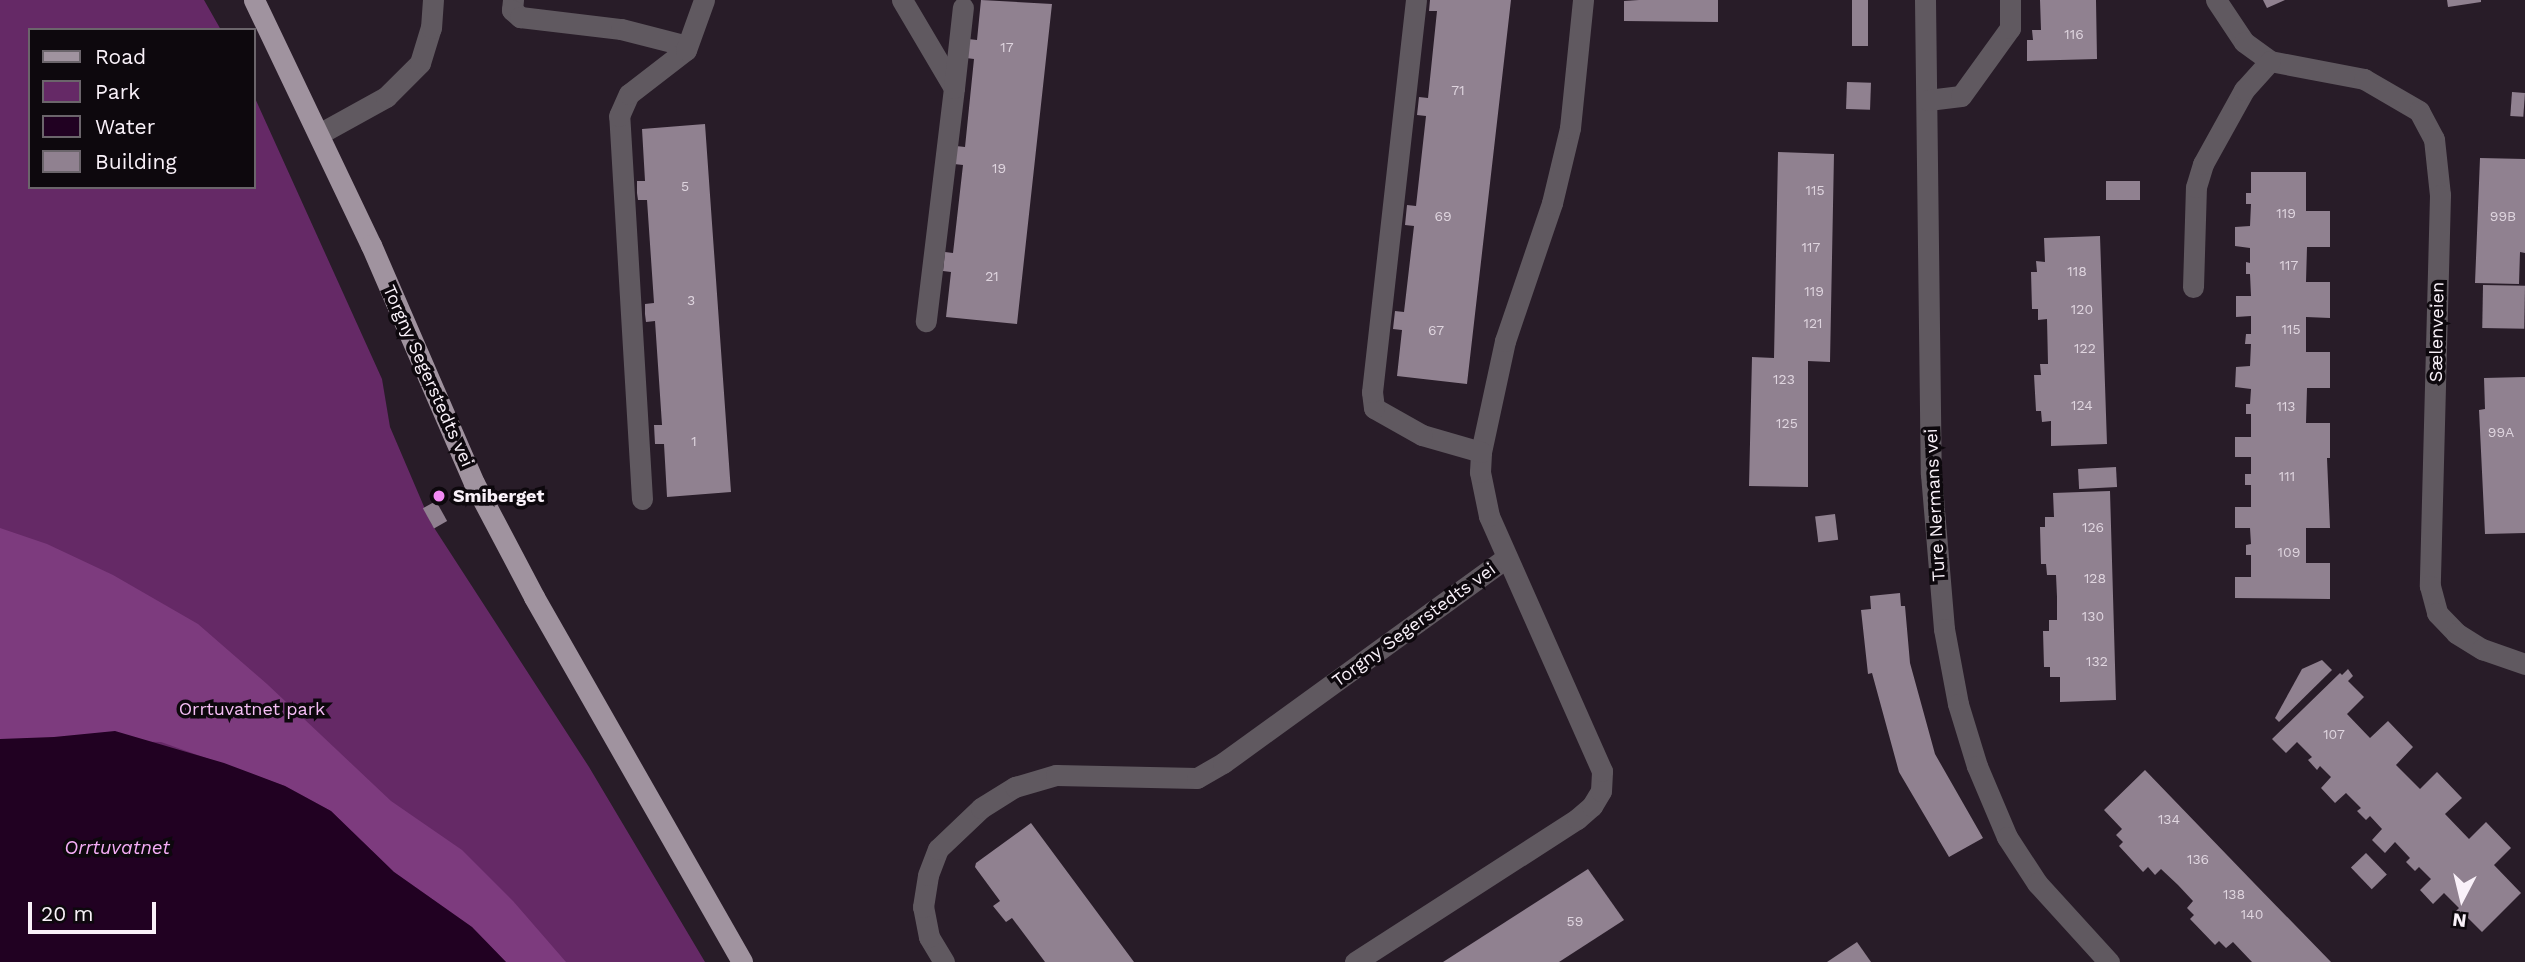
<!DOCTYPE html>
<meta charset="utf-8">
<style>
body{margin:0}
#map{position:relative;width:2525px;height:962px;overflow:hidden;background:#281c28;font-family:"Work Sans",sans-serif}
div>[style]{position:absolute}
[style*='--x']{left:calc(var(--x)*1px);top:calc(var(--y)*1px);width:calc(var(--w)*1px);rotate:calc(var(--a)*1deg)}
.green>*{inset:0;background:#652966}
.forest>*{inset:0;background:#7d3b7e}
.water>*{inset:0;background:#210122}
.building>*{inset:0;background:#908190;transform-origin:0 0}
.minor>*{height:21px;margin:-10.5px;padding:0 10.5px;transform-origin:10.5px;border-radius:10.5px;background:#605960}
.major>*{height:21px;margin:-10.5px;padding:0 10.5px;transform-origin:10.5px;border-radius:10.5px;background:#a0939f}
.dots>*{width:19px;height:19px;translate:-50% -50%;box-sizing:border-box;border:4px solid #0d080d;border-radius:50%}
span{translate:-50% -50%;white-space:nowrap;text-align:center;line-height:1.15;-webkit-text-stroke:7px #0d080d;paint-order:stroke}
.number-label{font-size:14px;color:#dfd5df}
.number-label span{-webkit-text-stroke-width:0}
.street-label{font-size:18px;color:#f9f1f9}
.poi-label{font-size:18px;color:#f9f1f9;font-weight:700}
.left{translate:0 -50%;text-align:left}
.park-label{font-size:18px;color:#f5bef5}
.water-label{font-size:19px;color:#f5adf6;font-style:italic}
.legend{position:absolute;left:28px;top:28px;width:228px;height:161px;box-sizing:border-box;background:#0d080d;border:2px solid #6b656b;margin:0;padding:9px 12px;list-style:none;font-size:21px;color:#f9f1f9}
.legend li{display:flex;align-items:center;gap:14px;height:35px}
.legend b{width:35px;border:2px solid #6b656b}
.north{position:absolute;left:2427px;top:864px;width:70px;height:70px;-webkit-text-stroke:5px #0d080d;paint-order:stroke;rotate:187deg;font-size:19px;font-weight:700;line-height:28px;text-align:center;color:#f9f1f9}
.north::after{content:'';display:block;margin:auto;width:24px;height:32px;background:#f9f1f9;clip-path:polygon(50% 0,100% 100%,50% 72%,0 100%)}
.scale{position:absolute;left:28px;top:902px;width:128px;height:32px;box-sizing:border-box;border:4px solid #f9f1f9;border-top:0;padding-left:9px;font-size:21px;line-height:24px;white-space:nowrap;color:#f9f1f9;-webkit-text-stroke:5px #0d080d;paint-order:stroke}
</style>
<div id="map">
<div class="green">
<i style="clip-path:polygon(0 0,204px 0,221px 30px,30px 30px,30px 187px,254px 187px,254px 96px,382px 379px,390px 427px,431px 523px,589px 767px,705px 962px,0 962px)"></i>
</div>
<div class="forest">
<i style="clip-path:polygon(0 528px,47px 544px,113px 575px,198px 624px,267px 684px,391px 801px,462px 850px,513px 901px,566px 962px,506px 962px,472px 927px,394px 872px,331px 811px,285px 786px,161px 742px,0 739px)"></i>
</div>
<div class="water">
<i style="clip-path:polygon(115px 731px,224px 763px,285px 786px,331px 811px,394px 872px,472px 927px,506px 962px,0 962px,0 739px,54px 737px)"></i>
</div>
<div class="building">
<i style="clip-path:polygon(981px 0,1052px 4px,1017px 324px,946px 317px,951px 272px,943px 271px,945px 252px,953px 253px,963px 165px,954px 164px,956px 146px,965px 147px,974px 59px,966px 58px,968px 39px,977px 40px)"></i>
<i style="clip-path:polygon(1430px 0,1511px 0,1467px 384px,1397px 376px,1402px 330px,1393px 329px,1395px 311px,1404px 312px,1414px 226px,1405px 225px,1407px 205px,1416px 206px,1426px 116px,1417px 115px,1419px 97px,1428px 98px,1437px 11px,1429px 11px)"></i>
<i style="clip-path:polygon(1639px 0,1718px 0,1718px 22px,1624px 21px,1624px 1px)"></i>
<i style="left:1852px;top:0;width:16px;height:46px"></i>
<i style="clip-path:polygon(2040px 0,2096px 0,2097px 59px,2027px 61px,2027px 40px,2033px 40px,2032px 30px,2041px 30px)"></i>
<i style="clip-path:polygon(2263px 0,2285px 0,2267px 8px)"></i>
<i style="clip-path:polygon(2447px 0,2481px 0,2481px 2px,2448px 7px)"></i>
<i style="left:1847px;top:82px;width:24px;height:27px;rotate:2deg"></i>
<i style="left:2512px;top:92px;width:13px;height:24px;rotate:4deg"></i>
<i style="clip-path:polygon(705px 124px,731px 492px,667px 497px,664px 444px,655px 444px,654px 425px,662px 425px,655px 321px,646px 322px,645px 314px,645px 304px,654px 303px,647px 200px,638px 200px,637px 193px,637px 181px,645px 181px,642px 129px)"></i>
<i style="clip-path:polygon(1778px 152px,1834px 154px,1830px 362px,1808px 361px,1808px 487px,1749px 486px,1752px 357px,1774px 358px)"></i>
<i style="clip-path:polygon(2480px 158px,2525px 159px,2525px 253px,2520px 252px,2519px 284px,2475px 283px)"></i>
<i style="clip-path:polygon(2251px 172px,2306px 172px,2306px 211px,2330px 211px,2330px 247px,2307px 247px,2306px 282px,2330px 282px,2330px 318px,2306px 317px,2306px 352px,2330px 352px,2330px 388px,2307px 388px,2306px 423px,2330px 423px,2330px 458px,2327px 458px,2330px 528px,2306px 528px,2306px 563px,2330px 563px,2330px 599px,2235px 598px,2235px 577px,2251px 577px,2251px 555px,2246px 555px,2246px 545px,2251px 544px,2250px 528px,2235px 528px,2235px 507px,2251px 507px,2251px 485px,2245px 485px,2245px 474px,2251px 474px,2251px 457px,2235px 457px,2235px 437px,2251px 437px,2251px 414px,2246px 414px,2246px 404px,2250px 404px,2251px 389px,2235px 387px,2236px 367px,2250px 366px,2251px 344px,2245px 344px,2246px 334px,2251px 334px,2251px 316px,2236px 317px,2236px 296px,2251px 296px,2250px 274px,2246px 274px,2246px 262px,2250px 263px,2250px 248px,2235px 246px,2235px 227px,2250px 226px,2251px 204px,2246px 204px,2246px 193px,2251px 193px)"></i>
<i style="left:2140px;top:181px;width:19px;height:34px;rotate:90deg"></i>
<i style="clip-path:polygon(2100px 236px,2107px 444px,2051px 446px,2051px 421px,2042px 422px,2041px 411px,2036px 411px,2034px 375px,2041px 375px,2040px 364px,2048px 364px,2047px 319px,2038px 320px,2038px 309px,2032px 309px,2031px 272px,2037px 272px,2036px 261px,2045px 262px,2044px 238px)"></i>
<i style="left:2483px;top:285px;width:42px;height:43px;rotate:1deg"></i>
<i style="clip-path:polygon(2525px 377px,2525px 533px,2485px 534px,2479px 410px,2485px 409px,2484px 378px)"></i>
<i style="left:2116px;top:467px;width:20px;height:38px;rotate:87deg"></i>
<i style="clip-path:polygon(2110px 491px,2116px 700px,2060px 702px,2060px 677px,2050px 677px,2050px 667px,2044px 667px,2043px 631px,2049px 631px,2049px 620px,2057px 620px,2057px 597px,2056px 575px,2047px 575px,2046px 564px,2041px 564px,2040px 527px,2045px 527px,2045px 517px,2054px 517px,2053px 493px)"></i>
<i style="left:436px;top:501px;width:23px;height:15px;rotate:61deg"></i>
<i style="left:1835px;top:514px;width:26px;height:20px;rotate:83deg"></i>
<i style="clip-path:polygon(1900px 593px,1901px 606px,1905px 606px,1910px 663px,1935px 754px,1983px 838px,1949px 857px,1899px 772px,1872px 673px,1868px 674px,1861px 610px,1871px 609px,1870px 596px)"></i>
<i style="clip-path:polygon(2322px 660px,2332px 670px,2279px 722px,2275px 718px,2302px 669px)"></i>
<i style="clip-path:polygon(2348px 669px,2353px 676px,2348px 681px,2364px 697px,2347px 714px,2370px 738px,2388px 721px,2413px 747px,2396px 765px,2420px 789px,2437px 772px,2462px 798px,2445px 814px,2469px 839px,2486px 822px,2511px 848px,2494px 865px,2521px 893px,2482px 932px,2467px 917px,2464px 920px,2455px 912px,2459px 908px,2444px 893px,2433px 904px,2420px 890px,2431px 879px,2419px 867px,2415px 871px,2406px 862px,2410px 858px,2395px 842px,2385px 853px,2372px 840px,2382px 829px,2370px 816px,2366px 820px,2357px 811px,2361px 808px,2346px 793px,2335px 803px,2321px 788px,2331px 777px,2320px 766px,2317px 770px,2308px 760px,2312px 757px,2297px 742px,2286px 753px,2272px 739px,2340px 673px,2342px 675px)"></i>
<i style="clip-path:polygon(2145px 770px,2254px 883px,2331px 962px,2252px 962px,2233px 942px,2226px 948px,2219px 941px,2215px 945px,2190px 919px,2194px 915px,2187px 908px,2193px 901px,2178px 885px,2161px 869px,2155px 875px,2148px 867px,2143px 872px,2119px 846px,2123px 842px,2116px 835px,2122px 829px,2104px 810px)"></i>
<i style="clip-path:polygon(1031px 823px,1134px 962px,1045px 962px,1012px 918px,1006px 922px,993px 906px,1000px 901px,975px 867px,976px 863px)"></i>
<i style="left:2366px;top:853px;width:30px;height:21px;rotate:46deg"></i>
<i style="clip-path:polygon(1588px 869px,1624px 920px,1559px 962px,1443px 962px)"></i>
<i style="clip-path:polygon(1857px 942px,1871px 962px,1827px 962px)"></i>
</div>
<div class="minor">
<i style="--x:513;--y:0;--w:10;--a:96"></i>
<i style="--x:512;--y:10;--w:11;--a:41"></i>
<i style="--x:520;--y:17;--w:102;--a:6.8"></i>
<i style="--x:621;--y:29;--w:68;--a:14.4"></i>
<i style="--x:902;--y:0;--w:102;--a:59.4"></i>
<i style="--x:954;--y:88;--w:235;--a:96.9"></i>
<i style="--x:1925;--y:0;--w:474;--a:89.3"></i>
<i style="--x:1931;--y:474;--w:156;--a:85.2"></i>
<i style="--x:1944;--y:629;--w:76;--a:79.4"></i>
<i style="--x:1958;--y:704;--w:65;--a:73"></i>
<i style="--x:1977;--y:766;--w:77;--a:67.1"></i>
<i style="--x:2007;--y:837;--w:55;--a:56.9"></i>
<i style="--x:2037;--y:883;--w:107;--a:47.7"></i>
<i style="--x:2216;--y:0;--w:50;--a:56.3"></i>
<i style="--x:2244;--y:42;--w:32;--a:36"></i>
<i style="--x:2270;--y:61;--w:96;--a:10.8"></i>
<i style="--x:2364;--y:79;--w:64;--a:30.2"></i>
<i style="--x:2419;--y:111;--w:32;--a:62"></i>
<i style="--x:2434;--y:139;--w:56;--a:83.9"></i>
<i style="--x:2440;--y:195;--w:391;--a:91.5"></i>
<i style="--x:2430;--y:586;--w:28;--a:75"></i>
<i style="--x:2437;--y:613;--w:28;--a:46"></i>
<i style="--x:2456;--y:633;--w:31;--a:32"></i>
<i style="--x:2482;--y:649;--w:46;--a:19.2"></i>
<i style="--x:954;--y:88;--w:81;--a:-83.7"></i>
<i style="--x:1928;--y:100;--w:33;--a:-7"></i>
<i style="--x:1961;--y:96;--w:84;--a:-54.2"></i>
<i style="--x:2010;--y:28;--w:28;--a:-90"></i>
<i style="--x:319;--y:134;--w:77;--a:-28.9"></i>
<i style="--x:386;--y:97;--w:48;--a:-45"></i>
<i style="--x:420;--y:63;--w:37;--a:-73"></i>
<i style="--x:431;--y:28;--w:28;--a:-86"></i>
<i style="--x:2193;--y:287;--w:100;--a:-88.3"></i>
<i style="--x:2196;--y:187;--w:24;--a:-73"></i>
<i style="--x:2203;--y:164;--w:85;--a:-61"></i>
<i style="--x:2244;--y:90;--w:39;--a:-48"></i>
<i style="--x:1481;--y:452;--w:114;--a:-77.8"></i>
<i style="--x:1505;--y:341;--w:146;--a:-71.2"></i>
<i style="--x:1552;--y:203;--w:77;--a:-76.5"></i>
<i style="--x:1570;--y:128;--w:129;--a:-84.2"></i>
<i style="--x:642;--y:499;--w:384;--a:-93.4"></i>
<i style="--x:619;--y:116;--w:24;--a:-66"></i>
<i style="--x:629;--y:94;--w:72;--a:-37.7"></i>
<i style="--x:686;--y:50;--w:53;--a:-70.2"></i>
<i style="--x:944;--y:962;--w:29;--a:-121"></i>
<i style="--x:929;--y:937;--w:31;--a:-101"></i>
<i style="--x:923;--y:907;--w:32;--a:-81"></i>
<i style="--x:928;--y:875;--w:28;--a:-69"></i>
<i style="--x:938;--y:849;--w:59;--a:-43.6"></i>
<i style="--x:981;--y:808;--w:40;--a:-32"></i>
<i style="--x:1015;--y:787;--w:43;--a:-16.3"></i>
<i style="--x:1056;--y:775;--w:141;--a:1.2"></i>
<i style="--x:1197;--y:778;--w:30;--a:-30"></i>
<i style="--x:1223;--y:763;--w:349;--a:-35.9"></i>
<i style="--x:1355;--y:962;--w:264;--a:-32.8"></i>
<i style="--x:1577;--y:819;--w:20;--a:-41"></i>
<i style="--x:1592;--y:806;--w:17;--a:-59"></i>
<i style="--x:1601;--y:791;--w:20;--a:-87"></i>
<i style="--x:1602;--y:771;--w:279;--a:-113.9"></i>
<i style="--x:1489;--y:516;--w:45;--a:-101.6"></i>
<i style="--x:1480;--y:472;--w:20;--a:-87"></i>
<i style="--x:1481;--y:452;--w:61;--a:-163.9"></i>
<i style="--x:1422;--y:435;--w:55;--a:-150.6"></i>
<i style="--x:1374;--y:408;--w:16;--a:-97"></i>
<i style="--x:1372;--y:392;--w:394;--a:-83.6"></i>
</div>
<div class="major">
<i style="--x:254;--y:0;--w:272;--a:64.5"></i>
<i style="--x:371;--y:245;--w:259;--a:66.6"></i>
<i style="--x:474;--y:483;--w:129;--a:62.2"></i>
<i style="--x:534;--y:597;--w:420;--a:60.3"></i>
</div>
<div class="dots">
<i style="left:439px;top:496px;background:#f28af3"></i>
</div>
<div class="number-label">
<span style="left:2074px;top:34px">116</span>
<span style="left:1007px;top:47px">17</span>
<span style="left:1458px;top:90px">71</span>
<span style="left:999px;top:168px">19</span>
<span style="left:685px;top:186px">5</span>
<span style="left:1815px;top:190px">115</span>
<span style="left:2286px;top:213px">119</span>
<span style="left:1443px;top:216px">69</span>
<span style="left:2503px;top:216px">99B</span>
<span style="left:1811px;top:247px">117</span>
<span style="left:2289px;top:265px">117</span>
<span style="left:2077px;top:271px">118</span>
<span style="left:992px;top:276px">21</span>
<span style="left:1814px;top:291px">119</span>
<span style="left:691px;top:300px">3</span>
<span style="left:2082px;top:309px">120</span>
<span style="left:1813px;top:323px">121</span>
<span style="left:2291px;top:329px">115</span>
<span style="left:1436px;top:330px">67</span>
<span style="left:2085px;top:348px">122</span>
<span style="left:1784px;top:379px">123</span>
<span style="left:2082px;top:405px">124</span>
<span style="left:2286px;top:406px">113</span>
<span style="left:1787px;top:423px">125</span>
<span style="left:2501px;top:432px">99A</span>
<span style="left:694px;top:441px">1</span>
<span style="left:2287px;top:476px">111</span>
<span style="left:2093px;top:527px">126</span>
<span style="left:2289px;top:552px">109</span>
<span style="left:2095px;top:578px">128</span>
<span style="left:2093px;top:616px">130</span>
<span style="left:2097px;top:661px">132</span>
<span style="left:2334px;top:734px">107</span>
<span style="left:2169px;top:819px">134</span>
<span style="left:2198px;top:859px">136</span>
<span style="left:2234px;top:894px">138</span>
<span style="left:2252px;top:914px">140</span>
<span style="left:1575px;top:921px">59</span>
</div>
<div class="street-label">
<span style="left:2437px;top:332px;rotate:-89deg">Sælenveien</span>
<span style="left:428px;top:376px;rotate:66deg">Torgny Segerstedts vei</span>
<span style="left:1935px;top:505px;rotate:-93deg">Ture Nermans vei</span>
<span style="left:1414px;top:625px;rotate:-36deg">Torgny Segerstedts vei</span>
</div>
<div class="poi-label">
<span class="left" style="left:453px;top:496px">Smiberget</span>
</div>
<div class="park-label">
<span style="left:252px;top:709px">Orrtuvatnet park</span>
</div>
<div class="water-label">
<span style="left:117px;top:848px">Orrtuvatnet</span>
</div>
<ul class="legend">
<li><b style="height:9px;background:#a0939f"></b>Road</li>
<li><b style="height:19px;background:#652966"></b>Park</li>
<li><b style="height:19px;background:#210122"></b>Water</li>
<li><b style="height:19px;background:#908190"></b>Building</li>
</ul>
<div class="north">N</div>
<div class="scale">20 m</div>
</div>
